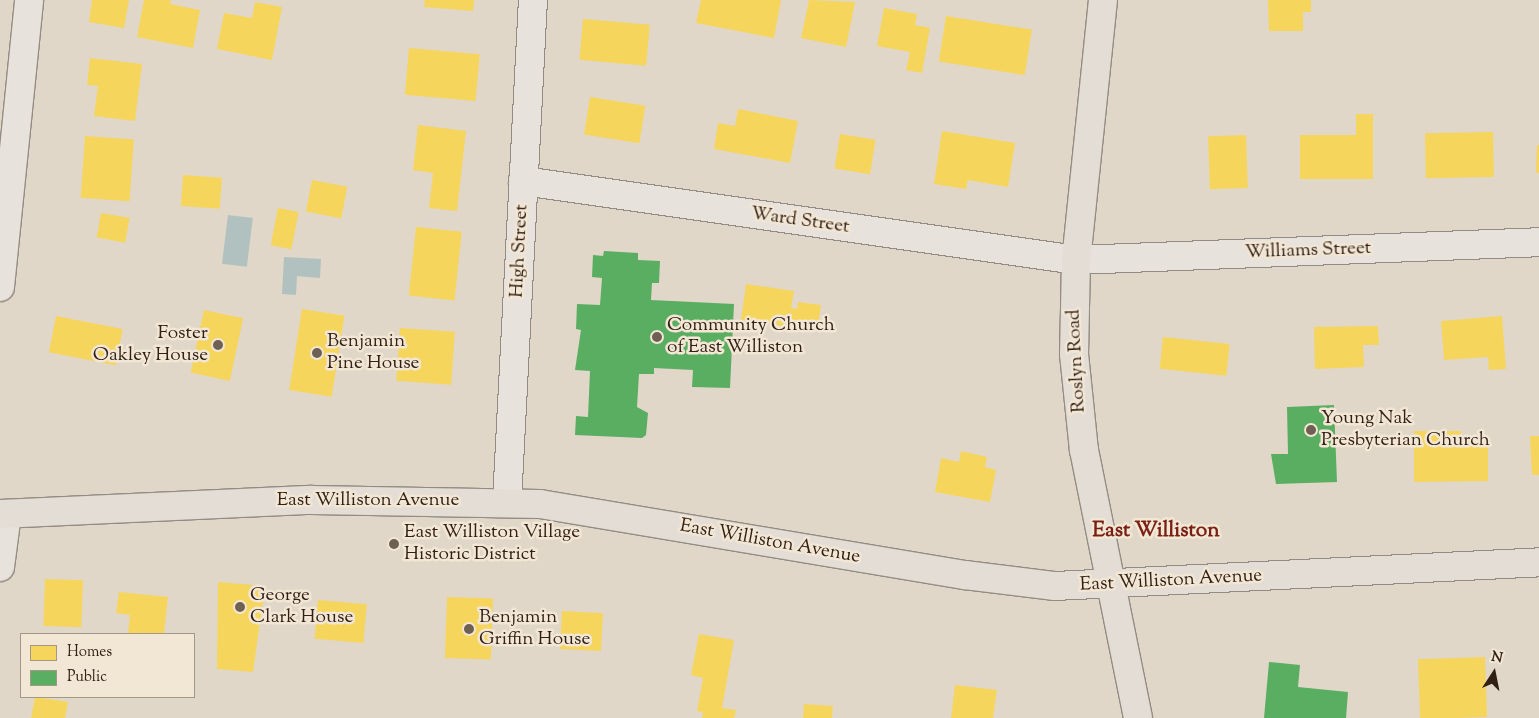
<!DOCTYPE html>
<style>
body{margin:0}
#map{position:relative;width:1539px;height:718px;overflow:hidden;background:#e0d7c8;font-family:"Sorts Mill Goudy",serif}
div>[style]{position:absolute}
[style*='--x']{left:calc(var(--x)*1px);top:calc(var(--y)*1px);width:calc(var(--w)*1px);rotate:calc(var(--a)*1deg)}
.water>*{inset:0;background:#b1c1c0;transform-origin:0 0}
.homes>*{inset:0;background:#f6d55c;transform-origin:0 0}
.public>*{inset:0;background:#5aae61}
.roads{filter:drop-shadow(1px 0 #948c83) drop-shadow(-1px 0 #948c83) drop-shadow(0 1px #948c83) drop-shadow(0 -1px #948c83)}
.minor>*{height:28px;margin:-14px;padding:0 14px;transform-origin:14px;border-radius:14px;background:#e7e2db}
.major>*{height:28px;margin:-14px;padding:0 14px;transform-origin:14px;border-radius:14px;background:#e3ddd5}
.dots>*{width:14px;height:14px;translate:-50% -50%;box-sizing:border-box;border:2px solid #f2e6d4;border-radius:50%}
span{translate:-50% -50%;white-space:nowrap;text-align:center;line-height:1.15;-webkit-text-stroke:5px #f2e6d4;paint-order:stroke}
.street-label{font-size:19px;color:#322015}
.poi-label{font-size:19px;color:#322015}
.left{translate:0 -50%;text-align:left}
.right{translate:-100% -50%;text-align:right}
.quarter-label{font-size:21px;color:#7a1f14;font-weight:700}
.legend{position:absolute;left:20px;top:633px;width:175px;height:65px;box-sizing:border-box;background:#f2e6d4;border:1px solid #a59788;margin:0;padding:6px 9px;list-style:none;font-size:15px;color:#322015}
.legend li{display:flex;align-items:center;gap:10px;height:25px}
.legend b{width:25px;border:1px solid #a59788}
.north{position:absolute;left:1469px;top:648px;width:50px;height:50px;-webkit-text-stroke:4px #f2e6d4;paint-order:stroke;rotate:11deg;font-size:14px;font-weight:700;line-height:20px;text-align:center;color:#322015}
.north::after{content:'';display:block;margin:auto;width:18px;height:22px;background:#322015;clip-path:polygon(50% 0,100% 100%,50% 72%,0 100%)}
</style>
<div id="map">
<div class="water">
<i style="left:228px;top:215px;width:25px;height:49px;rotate:7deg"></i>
<i style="clip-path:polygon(284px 257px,321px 259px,320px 278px,297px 276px,296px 295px,282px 294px)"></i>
</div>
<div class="homes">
<i style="clip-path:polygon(92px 0,129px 0,124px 28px,89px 22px)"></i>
<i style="clip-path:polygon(144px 0,171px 0,170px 4px,200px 10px,193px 48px,137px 37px)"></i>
<i style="clip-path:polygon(425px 0,474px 0,473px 11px,424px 7px)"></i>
<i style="clip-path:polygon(701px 0,781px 0,774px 38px,696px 23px)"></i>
<i style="clip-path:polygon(809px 0,855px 2px,846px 47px,801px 38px)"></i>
<i style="clip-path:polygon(1268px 0,1311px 0,1311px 12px,1303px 12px,1303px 31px,1269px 31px)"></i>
<i style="clip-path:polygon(255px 2px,282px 7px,272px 60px,217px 49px,224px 13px,252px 18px)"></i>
<i style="clip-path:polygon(884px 8px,917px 14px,915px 25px,930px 28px,922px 73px,906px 70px,910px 52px,877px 46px)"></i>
<i style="left:946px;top:16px;width:87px;height:46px;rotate:9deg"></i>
<i style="left:583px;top:19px;width:67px;height:41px;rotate:5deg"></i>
<i style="left:409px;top:48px;width:71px;height:47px;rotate:5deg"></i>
<i style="clip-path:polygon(90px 58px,142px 64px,135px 121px,94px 116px,98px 86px,87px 85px)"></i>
<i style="left:590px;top:97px;width:56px;height:38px;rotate:9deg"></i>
<i style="clip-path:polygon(738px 109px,798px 121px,790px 163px,714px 149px,718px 123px,735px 126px)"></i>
<i style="clip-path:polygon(1356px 114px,1373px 114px,1373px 179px,1300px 179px,1300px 135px,1356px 135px)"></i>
<i style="clip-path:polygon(418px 125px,466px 131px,457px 211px,429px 208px,433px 173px,413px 170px)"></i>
<i style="clip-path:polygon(942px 131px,1015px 143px,1008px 187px,968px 180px,966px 189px,934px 184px)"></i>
<i style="left:1493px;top:132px;width:45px;height:68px;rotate:89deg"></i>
<i style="left:840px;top:134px;width:36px;height:35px;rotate:9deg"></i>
<i style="left:1246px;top:135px;width:53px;height:38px;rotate:88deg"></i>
<i style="left:85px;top:136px;width:49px;height:62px;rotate:4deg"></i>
<i style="clip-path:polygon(1537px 145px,1539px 145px,1539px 173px,1536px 173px)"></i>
<i style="left:183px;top:175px;width:39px;height:31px;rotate:4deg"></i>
<i style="left:312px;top:180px;width:36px;height:32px;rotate:11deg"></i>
<i style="left:278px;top:208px;width:21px;height:38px;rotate:11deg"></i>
<i style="left:101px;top:213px;width:29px;height:25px;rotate:10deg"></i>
<i style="left:416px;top:227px;width:46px;height:69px;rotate:6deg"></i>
<i style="clip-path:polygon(746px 284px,794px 291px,791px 308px,797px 309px,798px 302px,821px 305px,817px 331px,741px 320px)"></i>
<i style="left:302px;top:309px;width:43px;height:82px;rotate:9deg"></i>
<i style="left:204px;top:310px;width:40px;height:64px;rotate:12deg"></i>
<i style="left:56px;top:316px;width:68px;height:37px;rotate:11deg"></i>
<i style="clip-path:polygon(1502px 316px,1506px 369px,1489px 370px,1488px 357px,1444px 360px,1441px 321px)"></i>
<i style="clip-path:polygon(1378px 326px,1379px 345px,1363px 345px,1364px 367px,1315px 369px,1314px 327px)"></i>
<i style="left:400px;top:328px;width:55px;height:53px;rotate:4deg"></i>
<i style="left:1163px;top:337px;width:67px;height:32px;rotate:6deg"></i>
<i style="clip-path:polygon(1414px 431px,1461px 431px,1460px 443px,1488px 443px,1488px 481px,1414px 482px)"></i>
<i style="clip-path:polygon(1530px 436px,1539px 436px,1539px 475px,1532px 475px)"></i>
<i style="clip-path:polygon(961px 451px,987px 457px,985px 467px,996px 470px,990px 502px,935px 492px,941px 458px,959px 462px)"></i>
<i style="left:45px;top:579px;width:38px;height:47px;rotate:2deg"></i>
<i style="clip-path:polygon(218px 582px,265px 586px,253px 672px,217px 669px)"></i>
<i style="clip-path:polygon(119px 592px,168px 597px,164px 634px,128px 634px,130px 615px,116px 613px)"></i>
<i style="left:447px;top:597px;width:46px;height:61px;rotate:2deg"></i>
<i style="left:318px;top:600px;width:49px;height:39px;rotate:5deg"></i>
<i style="left:562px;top:611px;width:41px;height:38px;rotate:3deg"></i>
<i style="clip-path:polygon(699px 634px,734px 640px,722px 708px,736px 710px,734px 718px,702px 718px,703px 712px,697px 711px,703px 678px,691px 675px)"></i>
<i style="left:1485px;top:657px;width:60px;height:67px;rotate:88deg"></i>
<i style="clip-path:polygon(955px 685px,997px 690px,993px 718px,951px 718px)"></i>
<i style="clip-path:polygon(35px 697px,68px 702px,65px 718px,31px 718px)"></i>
<i style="clip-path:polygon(804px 704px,833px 706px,832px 718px,803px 718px)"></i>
</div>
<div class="public">
<i style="clip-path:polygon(604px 251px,638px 253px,638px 260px,660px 261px,659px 283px,652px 283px,651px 300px,734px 304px,730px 388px,692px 387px,693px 370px,654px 368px,654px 374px,639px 374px,637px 407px,648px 413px,646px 435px,642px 438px,575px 435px,576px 416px,588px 417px,590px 371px,575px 370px,581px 330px,576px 329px,577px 304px,600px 305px,602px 278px,592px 277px,593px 255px,603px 256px)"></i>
<i style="clip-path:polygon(1334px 405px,1337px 482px,1276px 484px,1271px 454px,1288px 454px,1287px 407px)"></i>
<i style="clip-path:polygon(1269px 662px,1300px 665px,1298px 687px,1348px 692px,1346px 718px,1264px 718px)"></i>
</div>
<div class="roads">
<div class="minor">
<i style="--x:523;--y:181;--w:559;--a:8.13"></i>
<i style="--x:1076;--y:260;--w:463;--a:-2.2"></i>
<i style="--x:0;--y:287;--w:288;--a:-84.2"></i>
<i style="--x:507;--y:502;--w:503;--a:-87.04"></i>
<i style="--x:0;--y:567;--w:53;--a:-82.5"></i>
</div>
<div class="major">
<i style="--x:1103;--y:0;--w:261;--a:95.9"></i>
<i style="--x:1076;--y:260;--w:94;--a:91.2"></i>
<i style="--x:1074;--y:354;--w:97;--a:84.1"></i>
<i style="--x:1084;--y:450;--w:273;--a:78.6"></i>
<i style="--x:0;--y:514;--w:312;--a:-2.6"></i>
<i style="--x:312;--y:500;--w:228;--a:1"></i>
<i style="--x:540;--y:504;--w:431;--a:9.5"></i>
<i style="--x:965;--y:575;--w:91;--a:7"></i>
<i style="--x:1055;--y:586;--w:485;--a:-2.8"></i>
</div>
</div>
<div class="dots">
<i style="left:657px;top:337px;background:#6f6054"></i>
<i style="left:218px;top:345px;background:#6f6054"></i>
<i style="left:317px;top:353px;background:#6f6054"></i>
<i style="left:1311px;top:430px;background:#6f6054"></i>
<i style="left:394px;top:544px;background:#6f6054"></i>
<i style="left:240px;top:607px;background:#6f6054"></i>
<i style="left:469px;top:629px;background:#6f6054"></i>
</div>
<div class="street-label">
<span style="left:800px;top:221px;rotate:8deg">Ward Street</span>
<span style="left:520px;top:251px;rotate:-87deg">High Street</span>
<span style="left:1308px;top:251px;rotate:-2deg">Williams Street</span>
<span style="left:1077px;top:361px;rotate:-93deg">Roslyn Road</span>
<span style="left:368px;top:501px">East Williston Avenue</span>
<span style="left:770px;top:542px;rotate:10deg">East Williston Avenue</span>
<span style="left:1171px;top:581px;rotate:-3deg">East Williston Avenue</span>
</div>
<div class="poi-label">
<span class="left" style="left:667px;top:337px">Community Church<br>of East Williston</span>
<span class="right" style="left:208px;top:345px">Foster<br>Oakley House</span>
<span class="left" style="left:327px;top:353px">Benjamin<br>Pine House</span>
<span class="left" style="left:1321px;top:430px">Young Nak<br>Presbyterian Church</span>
<span class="left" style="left:404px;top:544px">East Williston Village<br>Historic District</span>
<span class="left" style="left:250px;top:607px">George<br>Clark House</span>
<span class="left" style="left:479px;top:629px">Benjamin<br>Griffin House</span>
</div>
<div class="quarter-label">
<span style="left:1156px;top:531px">East Williston</span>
</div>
<ul class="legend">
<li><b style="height:14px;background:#f6d55c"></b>Homes</li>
<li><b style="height:14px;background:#5aae61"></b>Public</li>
</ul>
<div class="north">N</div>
</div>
